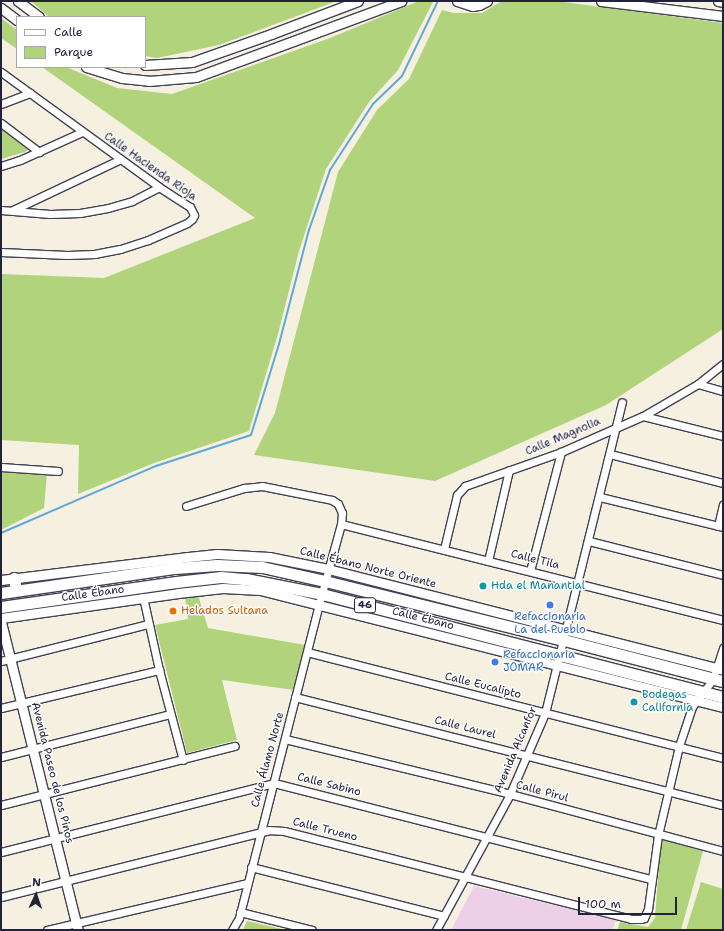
<!DOCTYPE html>
<meta charset="utf-8">
<style>
body{margin:0}
#map{position:relative;width:724px;height:931px;overflow:hidden;background:#f6f0e1;font-family:"Shantell Sans",sans-serif}
div>[style]{position:absolute}
[style*='--x']{left:calc(var(--x)*1px);top:calc(var(--y)*1px);width:calc(var(--w)*1px);rotate:calc(var(--a)*1deg)}
.built>*{inset:0;background:#edd0e8}
.green>*{inset:0;background:#b0d37b}
.stream>*{height:2px;margin:-1px;padding:0 1px;transform-origin:1px;border-radius:1px;background:#60a8d7}
.roads{filter:drop-shadow(1px 0 #424154) drop-shadow(-1px 0 #424154) drop-shadow(0 1px #424154) drop-shadow(0 -1px #424154)}
.minor>*{height:7px;margin:-3.5px;padding:0 3.5px;transform-origin:3.5px;border-radius:3.5px;background:#fff}
.tertiary>*{height:9px;margin:-4.5px;padding:0 4.5px;transform-origin:4.5px;border-radius:4.5px;background:#fff}
.primary>*{height:11px;margin:-5.5px;padding:0 5.5px;transform-origin:5.5px;border-radius:5.5px;background:#fff}
.dots>*{width:11px;height:11px;translate:-50% -50%;box-sizing:border-box;border:2px solid #fff;border-radius:50%}
span{translate:-50% -50%;white-space:nowrap;text-align:center;line-height:1.15;-webkit-text-stroke:3px #fff;paint-order:stroke}
.shield-label span{padding:1px 3px;background:#fff;border:1px solid;border-radius:3px;-webkit-text-stroke-width:0}
.shield-label{font-size:10px;color:#22223b;font-weight:700}
.street-label{font-size:11px;color:#22223b}
.culture-label{font-size:11px;color:#0d838f}
.left{translate:0 -50%;text-align:left}
.food-label{font-size:11px;color:#c56008}
.shop-label{font-size:11px;color:#366cbe}
.frame{position:absolute;inset:0;border:2px solid #22223b;pointer-events:none}
.legend{position:absolute;left:16px;top:16px;width:130px;height:52px;box-sizing:border-box;background:#fff;border:1px solid #a7a7b1;margin:0;padding:5px 7px;list-style:none;font-size:12px;color:#22223b}
.legend li{display:flex;align-items:center;gap:8px;height:20px}
.legend b{width:20px;border:1px solid #a7a7b1}
.north{position:absolute;left:16px;top:875px;width:40px;height:40px;-webkit-text-stroke:3px #fff;paint-order:stroke;rotate:3deg;font-size:11px;font-weight:700;line-height:16px;text-align:center;color:#22223b}
.north::after{content:'';display:block;margin:auto;width:14px;height:18px;background:#22223b;clip-path:polygon(50% 0,100% 100%,50% 72%,0 100%)}
.scale{position:absolute;left:578px;top:897px;width:99px;height:18px;box-sizing:border-box;border:2px solid #22223b;border-top:0;padding-left:5px;font-size:12px;line-height:14px;white-space:nowrap;color:#22223b;-webkit-text-stroke:3px #fff;paint-order:stroke}
</style>
<div id="map">
<div class="built">
<i style="clip-path:polygon(474px 886px,616px 920px,612px 930px,451px 930px)"></i>
</div>
<div class="green">
<i style="clip-path:polygon(31px 1px,337px 1px,219px 45px,157px 58px,145px 56px,145px 17px,49px 17px)"></i>
<i style="clip-path:polygon(419px 1px,433px 2px,398px 70px,369px 102px,326px 169px,299px 251px,278px 334px,249px 431px,154px 463px,78px 494px,79px 445px,1px 440px,1px 274px,104px 278px,255px 218px,42px 67px,66px 67px,117px 88px,172px 94px,330px 38px)"></i>
<i style="clip-path:polygon(502px 1px,556px 1px,723px 23px,723px 329px,606px 405px,435px 481px,254px 455px,275px 413px,338px 172px,377px 110px,409px 79px,442px 10px,454px 13px,482px 13px)"></i>
<i style="clip-path:polygon(1px 18px,17px 30px,17px 49px,1px 38px)"></i>
<i style="clip-path:polygon(1px 128px,31px 148px,25px 152px,1px 159px)"></i>
<i style="clip-path:polygon(1px 471px,47px 473px,44px 508px,1px 530px)"></i>
<i style="clip-path:polygon(198px 595px,208px 628px,305px 645px,294px 690px,222px 680px,237px 740px,187px 753px,155px 625px,188px 619px,185px 597px)"></i>
<i style="clip-path:polygon(661px 839px,703px 851px,681px 930px,617px 930px,620px 922px,648px 927px,655px 918px)"></i>
<i style="clip-path:polygon(701px 882px,723px 889px,723px 930px,686px 930px)"></i>
<i style="clip-path:polygon(247px 921px,286px 930px,243px 930px)"></i>
</div>
<div class="stream">
<i style="--x:1;--y:533;--w:169;--a:-23.4"></i>
<i style="--x:156;--y:466;--w:100;--a:-18.1"></i>
<i style="--x:251;--y:435;--w:95;--a:-72.9"></i>
<i style="--x:279;--y:344;--w:118;--a:-75.3"></i>
<i style="--x:309;--y:230;--w:64;--a:-70.7"></i>
<i style="--x:330;--y:170;--w:79;--a:-56.9"></i>
<i style="--x:373;--y:104;--w:40;--a:-44"></i>
<i style="--x:402;--y:76;--w:83;--a:-64.4"></i>
</div>
<div class="roads">
<div class="minor">
<i style="--x:1;--y:72;--w:195;--a:36"></i>
<i style="--x:159;--y:187;--w:37;--a:33"></i>
<i style="--x:190;--y:207;--w:9;--a:63"></i>
<i style="--x:194;--y:215;--w:4;--a:117"></i>
<i style="--x:192;--y:219;--w:6;--a:141"></i>
<i style="--x:187;--y:223;--w:43;--a:156.4"></i>
<i style="--x:148;--y:240;--w:29;--a:162"></i>
<i style="--x:120;--y:249;--w:25;--a:169"></i>
<i style="--x:95;--y:254;--w:28;--a:178"></i>
<i style="--x:67;--y:255;--w:66;--a:-177.4"></i>
<i style="--x:1;--y:104;--w:31;--a:-21"></i>
<i style="--x:1;--y:123;--w:48;--a:37.3"></i>
<i style="--x:1;--y:166;--w:20;--a:-18"></i>
<i style="--x:20;--y:160;--w:68;--a:-24.3"></i>
<i style="--x:1;--y:210;--w:49;--a:4.7"></i>
<i style="--x:50;--y:214;--w:30;--a:-2"></i>
<i style="--x:80;--y:213;--w:28;--a:-10"></i>
<i style="--x:108;--y:208;--w:25;--a:-16"></i>
<i style="--x:132;--y:201;--w:30;--a:-27"></i>
<i style="--x:13;--y:210;--w:119;--a:-25.3"></i>
<i style="--x:698;--y:384;--w:26;--a:16"></i>
<i style="--x:643;--y:416;--w:82;--a:14"></i>
<i style="--x:610;--y:454;--w:117;--a:14.4"></i>
<i style="--x:1;--y:467;--w:57;--a:4"></i>
<i style="--x:600;--y:497;--w:127;--a:13.7"></i>
<i style="--x:186;--y:506;--w:61;--a:-17.2"></i>
<i style="--x:244;--y:488;--w:18;--a:-6"></i>
<i style="--x:262;--y:486;--w:71;--a:11.3"></i>
<i style="--x:332;--y:500;--w:7;--a:34"></i>
<i style="--x:338;--y:504;--w:10;--a:66"></i>
<i style="--x:342;--y:513;--w:11;--a:95"></i>
<i style="--x:341;--y:524;--w:83;--a:105.4"></i>
<i style="--x:319;--y:604;--w:324;--a:104.3"></i>
<i style="--x:239;--y:918;--w:14;--a:120"></i>
<i style="--x:341;--y:524;--w:394;--a:14.1"></i>
<i style="--x:718;--y:526;--w:22;--a:-77"></i>
<i style="--x:589;--y:541;--w:138;--a:14.2"></i>
<i style="--x:444;--y:549;--w:56;--a:-76.5"></i>
<i style="--x:457;--y:495;--w:12;--a:-48"></i>
<i style="--x:465;--y:486;--w:102;--a:-19.5"></i>
<i style="--x:561;--y:452;--w:90;--a:-23.7"></i>
<i style="--x:643;--y:416;--w:64;--a:-30.2"></i>
<i style="--x:698;--y:384;--w:32;--a:-39"></i>
<i style="--x:488;--y:561;--w:93;--a:-77"></i>
<i style="--x:530;--y:571;--w:123;--a:-75.4"></i>
<i style="--x:143;--y:597;--w:75;--a:77.6"></i>
<i style="--x:159;--y:670;--w:93;--a:75.1"></i>
<i style="--x:307;--y:652;--w:429;--a:14.3"></i>
<i style="--x:1;--y:661;--w:152;--a:-14.1"></i>
<i style="--x:295;--y:697;--w:441;--a:14.2"></i>
<i style="--x:1;--y:708;--w:163;--a:-13.5"></i>
<i style="--x:285;--y:739;--w:232;--a:13.7"></i>
<i style="--x:510;--y:794;--w:220;--a:15"></i>
<i style="--x:1;--y:757;--w:174;--a:-14.3"></i>
<i style="--x:1;--y:805;--w:241;--a:-14.2"></i>
<i style="--x:1;--y:852;--w:282;--a:-14.2"></i>
<i style="--x:274;--y:783;--w:390;--a:14.3"></i>
<i style="--x:251;--y:867;--w:199;--a:14.2"></i>
<i style="--x:1;--y:897;--w:276;--a:-14"></i>
<i style="--x:269;--y:830;--w:15;--a:4"></i>
<i style="--x:284;--y:831;--w:358;--a:14.2"></i>
<i style="--x:631;--y:919;--w:9;--a:0"></i>
<i style="--x:640;--y:919;--w:4;--a:-14"></i>
<i style="--x:644;--y:918;--w:10;--a:-66"></i>
<i style="--x:648;--y:909;--w:75;--a:-82.3"></i>
<i style="--x:658;--y:835;--w:91;--a:-76.7"></i>
<i style="--x:679;--y:746;--w:41;--a:-71.6"></i>
<i style="--x:692;--y:707;--w:35;--a:-53"></i>
<i style="--x:713;--y:679;--w:33;--a:-72"></i>
<i style="--x:240;--y:912;--w:74;--a:14"></i>
<i style="--x:47;--y:930;--w:205;--a:-13.2"></i>
<i style="--x:436;--y:930;--w:155;--a:-61.4"></i>
<i style="--x:510;--y:794;--w:88;--a:-66.6"></i>
<i style="--x:545;--y:713;--w:320;--a:-76.1"></i>
</div>
<div class="tertiary">
<i style="--x:18;--y:1;--w:26;--a:37"></i>
<i style="--x:457;--y:1;--w:16;--a:18"></i>
<i style="--x:472;--y:6;--w:7;--a:-8"></i>
<i style="--x:479;--y:5;--w:9;--a:-27"></i>
<i style="--x:601;--y:1;--w:123;--a:7"></i>
<i style="--x:718;--y:1;--w:5;--a:11"></i>
<i style="--x:1;--y:8;--w:20;--a:37"></i>
<i style="--x:145;--y:65;--w:47;--a:-3.7"></i>
<i style="--x:192;--y:62;--w:84;--a:-19.5"></i>
<i style="--x:271;--y:34;--w:93;--a:-20.8"></i>
<i style="--x:86;--y:67;--w:38;--a:17"></i>
<i style="--x:122;--y:78;--w:27;--a:6"></i>
<i style="--x:149;--y:81;--w:47;--a:-4.9"></i>
<i style="--x:196;--y:77;--w:219;--a:-20.3"></i>
<i style="--x:1;--y:580;--w:188;--a:-7"></i>
<i style="--x:188;--y:557;--w:29;--a:-6"></i>
<i style="--x:217;--y:554;--w:52;--a:3.3"></i>
<i style="--x:269;--y:557;--w:60;--a:11.5"></i>
<i style="--x:328;--y:569;--w:408;--a:14.3"></i>
<i style="--x:1;--y:618;--w:179;--a:-8"></i>
<i style="--x:178;--y:593;--w:45;--a:-6.3"></i>
<i style="--x:223;--y:588;--w:37;--a:3"></i>
<i style="--x:260;--y:590;--w:478;--a:14.2"></i>
<i style="--x:1;--y:622;--w:317;--a:76"></i>
</div>
<div class="primary">
<i style="--x:14;--y:578;--w:12;--a:81"></i>
<i style="--x:1;--y:593;--w:176;--a:-8.2"></i>
<i style="--x:175;--y:568;--w:42;--a:-4.1"></i>
<i style="--x:217;--y:565;--w:45;--a:2.5"></i>
<i style="--x:262;--y:567;--w:65;--a:12.5"></i>
<i style="--x:325;--y:581;--w:246;--a:13.9"></i>
<i style="--x:564;--y:640;--w:164;--a:14.5"></i>
<i style="--x:1;--y:607;--w:177;--a:-8.1"></i>
<i style="--x:176;--y:582;--w:45;--a:-6.3"></i>
<i style="--x:221;--y:577;--w:25;--a:5"></i>
<i style="--x:246;--y:579;--w:77;--a:11.2"></i>
<i style="--x:322;--y:594;--w:414;--a:14.4"></i>
</div>
</div>
<div class="dots">
<i style="left:483px;top:586px;background:#0f9aa8"></i>
<i style="left:550px;top:605px;background:#3f7fe0"></i>
<i style="left:173px;top:611px;background:#e8710a"></i>
<i style="left:495px;top:662px;background:#3f7fe0"></i>
<i style="left:634px;top:702px;background:#0f9aa8"></i>
</div>
<div class="shield-label">
<span style="left:365px;top:605px">46</span>
</div>
<div class="street-label">
<span style="left:150px;top:167px;rotate:35deg">Calle Hacienda Rioja</span>
<span style="left:563px;top:437px;rotate:-23deg">Calle Magnolia</span>
<span style="left:535px;top:560px;rotate:14deg">Calle Tila</span>
<span style="left:368px;top:568px;rotate:14deg">Calle Ébano Norte Oriente</span>
<span style="left:93px;top:594px;rotate:-8deg">Calle Ébano</span>
<span style="left:423px;top:619px;rotate:14deg">Calle Ébano</span>
<span style="left:483px;top:686px;rotate:14deg">Calle Eucalipto</span>
<span style="left:465px;top:728px;rotate:14deg">Calle Laurel</span>
<span style="left:516px;top:750px;rotate:-67deg">Avenida Alcanfor</span>
<span style="left:268px;top:760px;rotate:-75deg">Calle Álamo Norte</span>
<span style="left:52px;top:773px;rotate:76deg">Avenida Paseo de los Pinos</span>
<span style="left:329px;top:785px;rotate:14deg">Calle Sabino</span>
<span style="left:542px;top:792px;rotate:15deg">Calle Pirul</span>
<span style="left:325px;top:830px;rotate:14deg">Calle Trueno</span>
</div>
<div class="culture-label">
<span class="left" style="left:491px;top:586px">Hda el Manantial</span>
<span class="left" style="left:642px;top:702px">Bodegas<br>California</span>
</div>
<div class="food-label">
<span class="left" style="left:181px;top:611px">Helados Sultana</span>
</div>
<div class="shop-label">
<span style="left:550px;top:624px">Refaccionaria<br>La del Pueblo</span>
<span class="left" style="left:503px;top:662px">Refaccionaria<br>JOMAR</span>
</div>
<div class="frame"></div>
<ul class="legend">
<li><b style="height:5px;background:#fff"></b>Calle</li>
<li><b style="height:11px;background:#b0d37b"></b>Parque</li>
</ul>
<div class="north">N</div>
<div class="scale">100 m</div>
</div>
